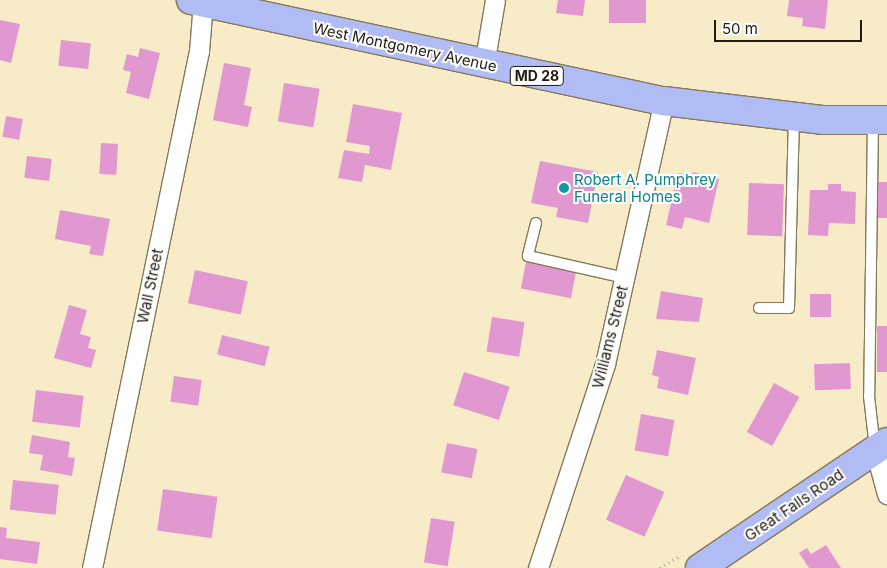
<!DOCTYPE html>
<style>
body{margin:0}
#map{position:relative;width:887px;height:568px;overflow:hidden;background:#f7ebc8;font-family:Inter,sans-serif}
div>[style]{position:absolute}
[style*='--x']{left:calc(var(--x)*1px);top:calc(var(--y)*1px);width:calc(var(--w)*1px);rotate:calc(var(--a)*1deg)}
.building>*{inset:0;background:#e198d0;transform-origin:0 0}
.path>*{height:3px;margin-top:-1.5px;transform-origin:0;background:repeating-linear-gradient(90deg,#b3aa8e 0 1px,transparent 0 5px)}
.roads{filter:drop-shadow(1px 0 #847959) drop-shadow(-1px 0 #847959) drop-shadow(0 1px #847959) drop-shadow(0 -1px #847959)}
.lane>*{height:10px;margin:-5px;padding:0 5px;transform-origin:5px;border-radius:5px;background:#fff}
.street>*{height:19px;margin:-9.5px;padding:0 9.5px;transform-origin:9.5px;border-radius:9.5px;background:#fff}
.primary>*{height:28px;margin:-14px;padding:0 14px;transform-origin:14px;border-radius:14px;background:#b1bcf5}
.dots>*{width:14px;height:14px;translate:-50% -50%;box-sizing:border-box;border:2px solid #fff;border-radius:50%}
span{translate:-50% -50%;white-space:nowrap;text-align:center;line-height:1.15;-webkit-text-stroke:4px #fff;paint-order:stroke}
.shield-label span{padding:1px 4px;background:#fff;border:1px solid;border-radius:4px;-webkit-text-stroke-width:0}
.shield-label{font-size:14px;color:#211c10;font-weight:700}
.street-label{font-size:15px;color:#211c10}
.culture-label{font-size:15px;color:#0d838f}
.left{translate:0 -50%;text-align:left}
.scale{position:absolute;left:714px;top:20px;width:148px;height:22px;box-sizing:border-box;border:2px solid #211c10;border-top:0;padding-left:6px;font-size:15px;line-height:18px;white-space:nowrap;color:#211c10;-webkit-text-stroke:4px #fff;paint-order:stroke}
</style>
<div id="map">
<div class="building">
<i style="clip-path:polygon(558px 0,585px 0,583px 16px,556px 13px)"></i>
<i style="left:609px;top:0;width:37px;height:23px"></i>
<i style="clip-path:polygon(789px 0,828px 0,825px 29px,802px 26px,803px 18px,787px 16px)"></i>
<i style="clip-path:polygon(0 20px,20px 24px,11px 63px,0 60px)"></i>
<i style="left:61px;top:40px;width:30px;height:26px;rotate:6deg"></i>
<i style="clip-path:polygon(140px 48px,160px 53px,149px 99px,126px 93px,131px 72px,123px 70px,127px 54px,138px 57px)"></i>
<i style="clip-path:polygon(224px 63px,251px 68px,244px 105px,252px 107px,248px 127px,213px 120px)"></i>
<i style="left:284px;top:83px;width:36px;height:39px;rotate:9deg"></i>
<i style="clip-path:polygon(353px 104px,402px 113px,391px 170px,365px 165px,362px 182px,338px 178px,344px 150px,369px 154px,370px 146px,346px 142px)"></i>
<i style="left:6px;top:116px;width:17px;height:21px;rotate:10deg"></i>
<i style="left:101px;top:143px;width:17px;height:31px;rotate:3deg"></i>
<i style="left:27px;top:156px;width:25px;height:22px;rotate:7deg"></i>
<i style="clip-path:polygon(540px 161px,598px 172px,588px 223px,556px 217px,558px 208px,531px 203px)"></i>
<i style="clip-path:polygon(693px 172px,719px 179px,709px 223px,685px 217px,682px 229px,666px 225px,678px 173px,692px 176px)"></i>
<i style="left:878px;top:182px;width:9px;height:36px"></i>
<i style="left:749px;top:183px;width:35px;height:52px;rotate:2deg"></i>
<i style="clip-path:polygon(828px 184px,841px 184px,841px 191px,856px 192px,855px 224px,829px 223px,828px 236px,808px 235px,810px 190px,828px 190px)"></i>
<i style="clip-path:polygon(60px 210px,110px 219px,103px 256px,89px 254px,91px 246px,55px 239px)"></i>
<i style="left:526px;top:262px;width:51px;height:27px;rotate:11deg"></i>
<i style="left:195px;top:270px;width:54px;height:34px;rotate:12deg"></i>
<i style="clip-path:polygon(661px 291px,703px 298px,699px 322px,656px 319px)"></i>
<i style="left:810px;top:294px;width:21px;height:23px"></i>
<i style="clip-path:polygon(69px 305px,87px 310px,80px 334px,91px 337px,88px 348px,96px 350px,91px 368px,54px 358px)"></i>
<i style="left:492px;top:317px;width:33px;height:35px;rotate:9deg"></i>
<i style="left:877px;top:326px;width:10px;height:46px"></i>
<i style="left:222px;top:335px;width:49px;height:20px;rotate:14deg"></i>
<i style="clip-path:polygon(657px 350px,696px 358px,688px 395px,657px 388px,659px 377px,652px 375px)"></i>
<i style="left:850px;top:363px;width:26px;height:36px;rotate:88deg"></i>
<i style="left:464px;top:372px;width:48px;height:35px;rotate:18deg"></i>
<i style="left:174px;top:376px;width:28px;height:26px;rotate:8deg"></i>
<i style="left:774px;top:383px;width:29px;height:56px;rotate:29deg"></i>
<i style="left:36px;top:390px;width:48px;height:32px;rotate:7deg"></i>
<i style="left:641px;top:414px;width:34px;height:37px;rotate:10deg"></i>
<i style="clip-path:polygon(32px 435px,70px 442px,68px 457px,75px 458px,72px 476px,40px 470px,43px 455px,29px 453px)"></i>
<i style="left:447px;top:443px;width:31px;height:30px;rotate:11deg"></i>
<i style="left:626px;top:475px;width:42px;height:49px;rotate:24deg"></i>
<i style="left:13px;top:480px;width:46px;height:30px;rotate:6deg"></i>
<i style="left:163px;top:489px;width:55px;height:42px;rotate:8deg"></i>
<i style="left:431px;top:518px;width:24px;height:45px;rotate:9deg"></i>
<i style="clip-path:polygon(0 527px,7px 528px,6px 538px,40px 542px,37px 564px,0 559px)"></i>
<i style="clip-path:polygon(826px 545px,841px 568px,809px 568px,799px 553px,807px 548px,811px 554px)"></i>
</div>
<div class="path">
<i style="--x:660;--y:568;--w:25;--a:-32"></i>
</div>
<div class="roads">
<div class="lane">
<i style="--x:873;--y:121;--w:275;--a:90.8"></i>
<i style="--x:869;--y:396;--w:53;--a:83.5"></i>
<i style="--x:536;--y:223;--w:34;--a:104"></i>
<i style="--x:528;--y:256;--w:99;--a:12.8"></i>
<i style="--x:759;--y:308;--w:30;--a:0"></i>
<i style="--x:789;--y:308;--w:190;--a:-88.5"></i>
</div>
<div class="street">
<i style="--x:484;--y:65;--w:66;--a:-80.4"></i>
<i style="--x:875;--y:450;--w:46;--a:74.7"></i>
<i style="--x:92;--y:568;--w:528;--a:-78.31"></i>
<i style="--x:199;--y:51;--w:49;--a:-85.3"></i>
<i style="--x:538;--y:568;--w:215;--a:-71.8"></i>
<i style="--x:605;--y:364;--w:270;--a:-77.4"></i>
</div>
<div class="primary">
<i style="--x:191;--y:0;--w:484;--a:12.1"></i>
<i style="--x:664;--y:101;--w:161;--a:6.8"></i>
<i style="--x:824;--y:120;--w:63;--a:0"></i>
<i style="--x:700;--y:568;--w:225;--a:-34"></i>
</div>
</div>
<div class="dots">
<i style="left:564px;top:188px;background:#0f9aa8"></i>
</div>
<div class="shield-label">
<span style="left:537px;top:76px">MD 28</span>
</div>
<div class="street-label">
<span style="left:405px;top:47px;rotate:12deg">West Montgomery Avenue</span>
<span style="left:150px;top:286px;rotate:-78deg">Wall Street</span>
<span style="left:610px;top:337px;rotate:-76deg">Williams Street</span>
<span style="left:794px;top:505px;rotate:-34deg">Great Falls Road</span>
</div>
<div class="culture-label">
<span class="left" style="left:574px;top:188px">Robert A. Pumphrey<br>Funeral Homes</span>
</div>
<div class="scale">50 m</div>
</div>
